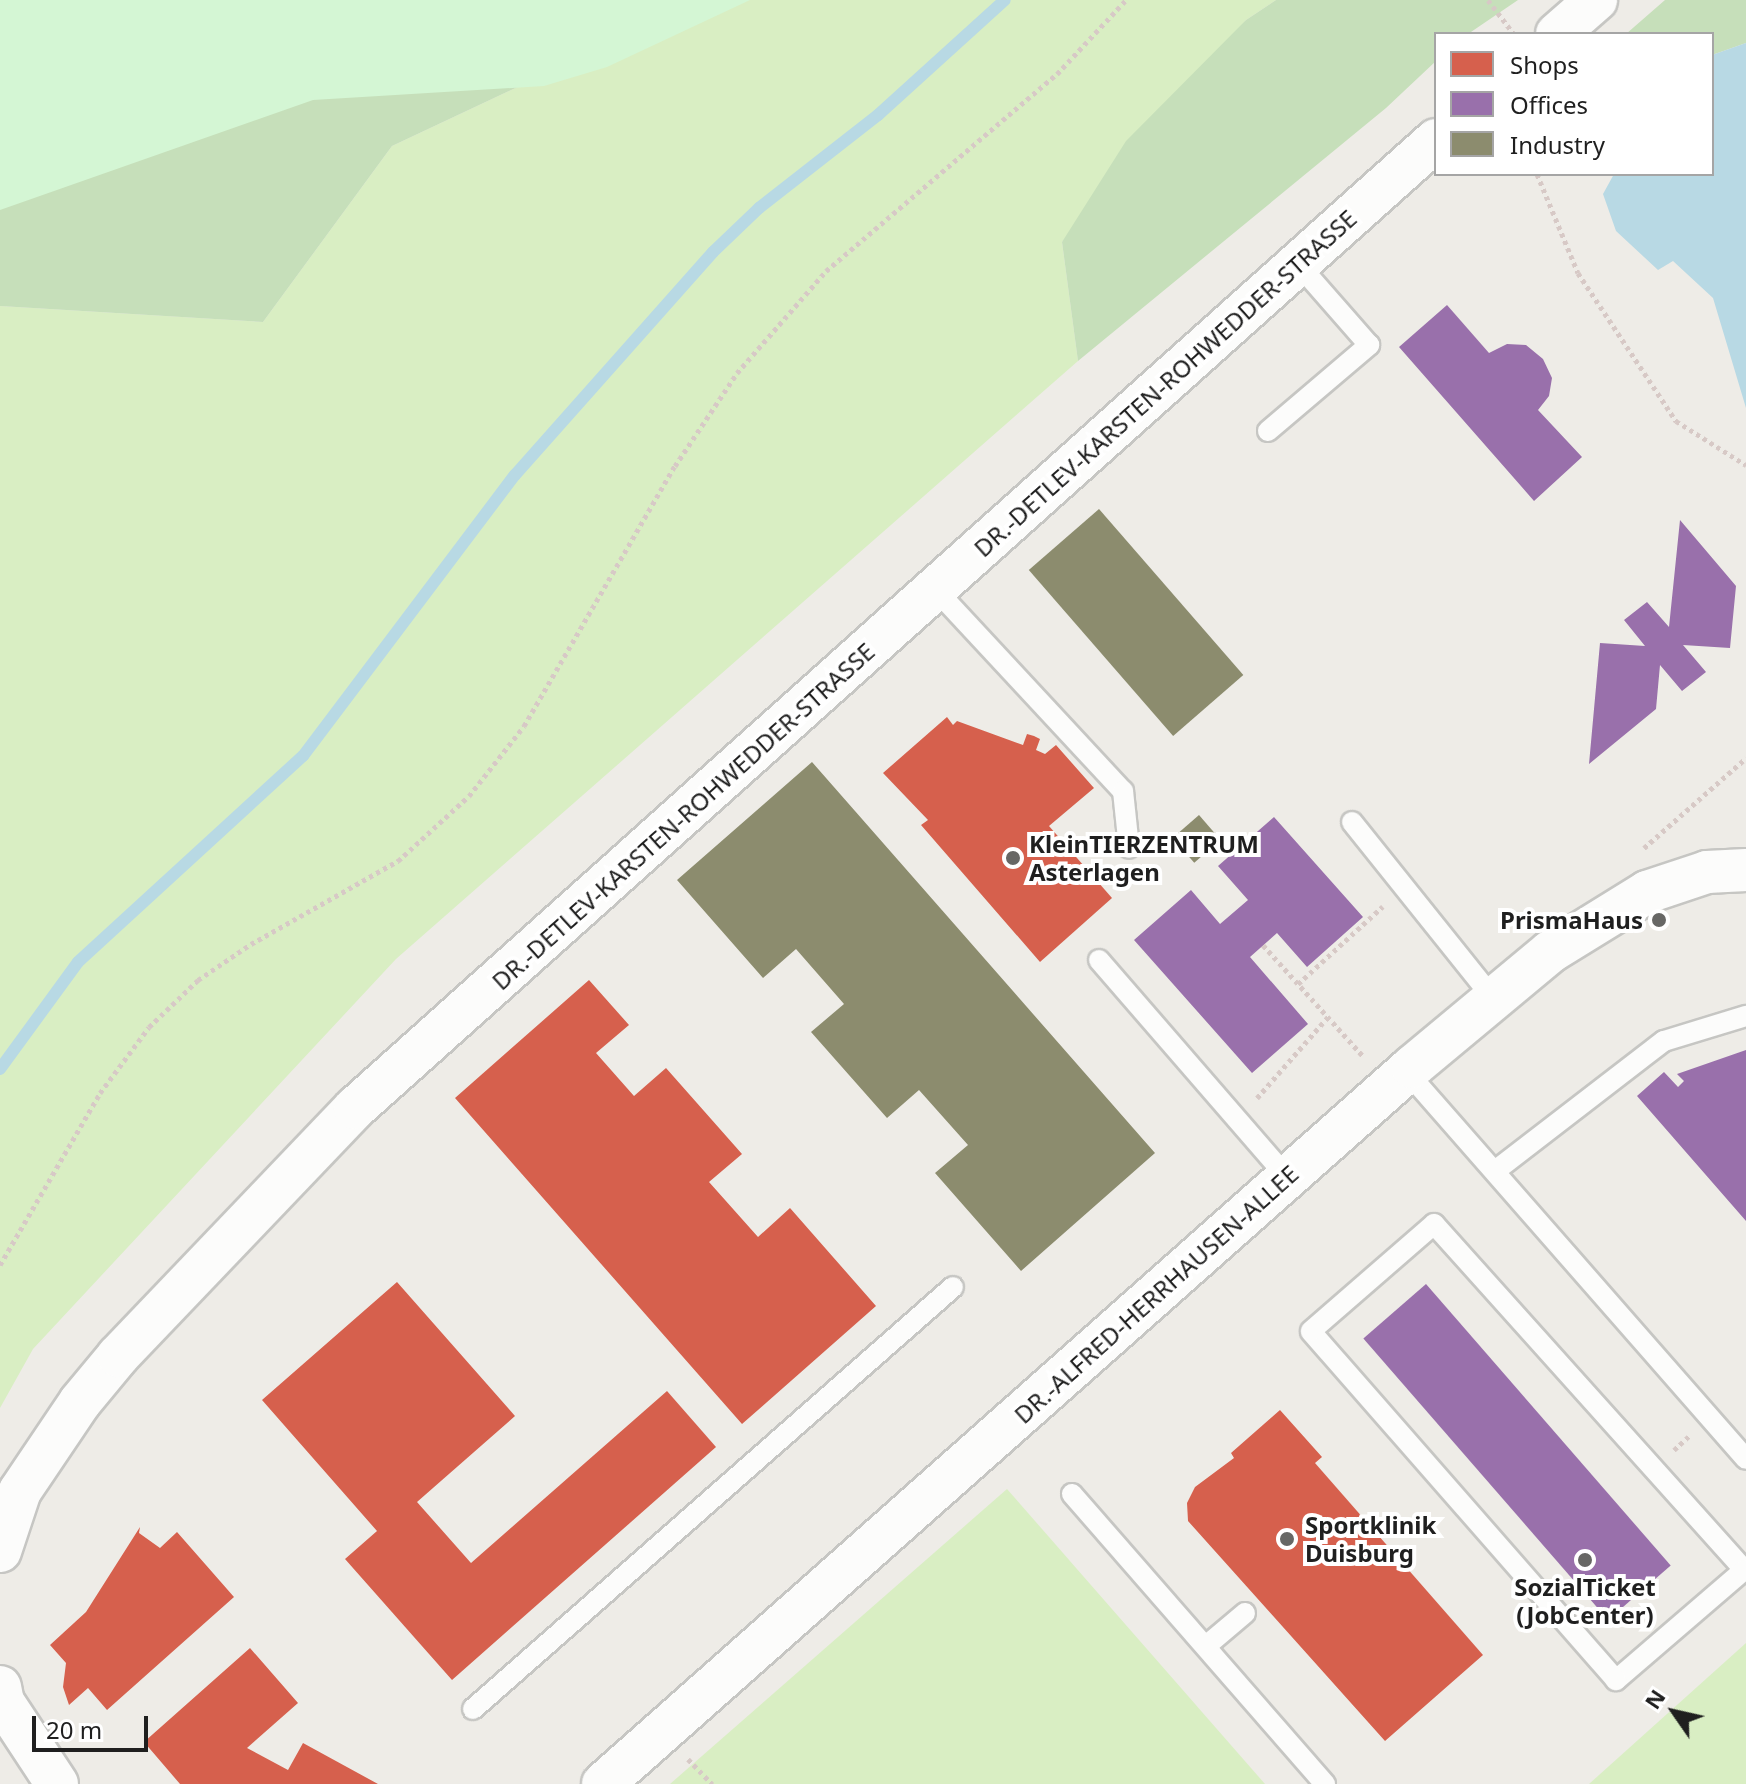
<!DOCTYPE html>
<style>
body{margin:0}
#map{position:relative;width:1746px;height:1784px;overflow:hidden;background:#eeece7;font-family:"Noto Sans",sans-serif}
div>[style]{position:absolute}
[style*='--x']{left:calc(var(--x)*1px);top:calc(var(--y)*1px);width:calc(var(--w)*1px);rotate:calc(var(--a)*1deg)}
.grass>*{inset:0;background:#d9eec3}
.forest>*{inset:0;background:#c6dfba}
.park>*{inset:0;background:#d4f6d4}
.water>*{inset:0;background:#b8d9e4}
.shops>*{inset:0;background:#d6604d}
.offices>*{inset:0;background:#9970ab;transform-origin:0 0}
.industry>*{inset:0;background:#8c8c6e;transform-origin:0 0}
.stream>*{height:12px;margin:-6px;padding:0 6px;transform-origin:6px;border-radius:6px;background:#b8d9e4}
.path>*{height:5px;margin-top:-2.5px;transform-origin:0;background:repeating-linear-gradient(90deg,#d7c9c6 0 4px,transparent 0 8px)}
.roads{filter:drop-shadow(2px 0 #c6c6c3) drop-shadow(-2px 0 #c6c6c3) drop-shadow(0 2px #c6c6c3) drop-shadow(0 -2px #c6c6c3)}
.lane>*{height:20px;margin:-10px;padding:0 10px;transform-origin:10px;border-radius:10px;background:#fcfcfb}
.street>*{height:42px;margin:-21px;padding:0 21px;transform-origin:21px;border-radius:21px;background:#fcfcfb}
.dots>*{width:22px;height:22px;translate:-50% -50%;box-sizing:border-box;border:4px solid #fff;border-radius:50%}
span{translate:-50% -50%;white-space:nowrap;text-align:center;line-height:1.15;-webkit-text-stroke:8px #fff;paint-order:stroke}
.street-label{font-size:24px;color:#1f1f1f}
.poi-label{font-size:24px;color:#1f1f1f;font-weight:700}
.left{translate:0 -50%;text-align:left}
.right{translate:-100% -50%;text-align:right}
.legend{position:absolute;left:1434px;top:32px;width:280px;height:144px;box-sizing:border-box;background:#fff;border:2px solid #a5a5a5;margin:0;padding:10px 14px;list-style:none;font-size:24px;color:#1f1f1f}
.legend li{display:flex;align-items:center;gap:16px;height:40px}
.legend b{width:40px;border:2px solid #a5a5a5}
.north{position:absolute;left:1634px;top:1672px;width:80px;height:80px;-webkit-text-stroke:6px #fff;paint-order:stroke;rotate:304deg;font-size:22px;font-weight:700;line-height:32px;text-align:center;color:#1f1f1f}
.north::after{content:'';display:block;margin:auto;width:28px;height:36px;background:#1f1f1f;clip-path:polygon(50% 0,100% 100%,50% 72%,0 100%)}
.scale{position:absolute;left:32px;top:1716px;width:116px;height:36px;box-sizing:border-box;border:4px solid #1f1f1f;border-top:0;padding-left:10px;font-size:24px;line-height:28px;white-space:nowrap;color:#1f1f1f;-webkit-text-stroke:6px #fff;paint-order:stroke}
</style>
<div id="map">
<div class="grass">
<i style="clip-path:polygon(703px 0,1276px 0,1246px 20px,1062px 242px,1078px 361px,396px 959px,33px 1349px,0 1408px,0 306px,263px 322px,392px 146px)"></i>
<i style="clip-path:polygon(1007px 1489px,1265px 1784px,670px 1784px)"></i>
<i style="clip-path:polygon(1746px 1643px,1746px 1784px,1589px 1784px)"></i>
</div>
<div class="forest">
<i style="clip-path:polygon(0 0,703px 0,392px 146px,263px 322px,0 306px)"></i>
<i style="clip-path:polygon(1276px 0,1518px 0,1468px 34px,1436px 34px,1436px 61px,1386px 108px,1078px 361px,1062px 242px,1126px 141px,1246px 20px)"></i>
<i style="clip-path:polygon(1665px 0,1746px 0,1746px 43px,1712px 55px,1712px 34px,1626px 34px)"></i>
</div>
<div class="park">
<i style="clip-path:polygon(0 0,750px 0,607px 67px,544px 86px,313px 100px,0 210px)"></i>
</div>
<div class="water">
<i style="clip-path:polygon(1746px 43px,1746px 408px,1713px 298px,1673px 261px,1658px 270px,1616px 231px,1603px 194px,1614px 174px,1712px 174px,1712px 55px)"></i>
</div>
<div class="shops">
<i style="clip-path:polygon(947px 717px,953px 725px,957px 721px,1023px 745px,1027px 734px,1034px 736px,1040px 739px,1036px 750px,1045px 754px,1056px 745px,1094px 788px,1049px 826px,1112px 898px,1040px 962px,921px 825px,928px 820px,883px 773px)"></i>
<i style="clip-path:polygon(589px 980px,629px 1025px,596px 1053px,634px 1096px,666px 1068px,742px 1154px,709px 1182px,758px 1237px,790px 1208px,876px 1306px,742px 1424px,455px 1098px)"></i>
<i style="clip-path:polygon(397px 1282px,515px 1416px,417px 1502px,471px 1563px,667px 1391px,716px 1447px,452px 1680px,345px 1559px,377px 1531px,262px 1400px)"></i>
<i style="clip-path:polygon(1280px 1410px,1322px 1457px,1315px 1463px,1483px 1655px,1385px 1741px,1188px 1521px,1187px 1503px,1195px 1487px,1234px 1458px,1231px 1453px)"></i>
<i style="clip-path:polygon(140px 1527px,139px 1533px,160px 1548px,177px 1532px,234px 1597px,107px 1710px,88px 1688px,69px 1705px,63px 1687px,66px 1663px,50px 1645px,86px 1612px)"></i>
<i style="clip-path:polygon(250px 1648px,298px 1703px,247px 1748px,288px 1770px,303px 1743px,378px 1784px,180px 1784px,144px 1742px)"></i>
</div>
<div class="offices">
<i style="clip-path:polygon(1447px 305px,1489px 353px,1507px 344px,1526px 345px,1543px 359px,1552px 378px,1549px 396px,1538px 410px,1582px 457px,1534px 501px,1399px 347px)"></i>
<i style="clip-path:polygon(1680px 520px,1736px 586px,1730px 648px,1683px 645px,1706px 672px,1682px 691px,1660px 665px,1656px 709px,1589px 764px,1600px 643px,1645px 646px,1624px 620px,1647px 602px,1669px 627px)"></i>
<i style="clip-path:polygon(1274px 817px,1363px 917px,1307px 967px,1277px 933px,1250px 957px,1308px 1024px,1252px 1073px,1134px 940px,1191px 890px,1220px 924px,1248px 900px,1218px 866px)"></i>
<i style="clip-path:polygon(1746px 1050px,1746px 1221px,1637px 1096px,1664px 1072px,1678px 1087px,1684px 1081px,1677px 1074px)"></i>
<i style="left:1426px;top:1284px;width:373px;height:83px;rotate:49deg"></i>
</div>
<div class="industry">
<i style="left:1099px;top:509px;width:220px;height:93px;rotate:49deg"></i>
<i style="clip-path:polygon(812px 762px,1155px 1153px,1021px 1271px,935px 1173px,968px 1145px,919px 1090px,887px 1118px,811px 1032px,844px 1004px,796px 949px,763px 978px,677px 880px)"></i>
<i style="left:1199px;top:815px;width:33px;height:35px;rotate:49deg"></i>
</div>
<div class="stream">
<i style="--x:0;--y:1069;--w:132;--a:-53.9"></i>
<i style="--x:78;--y:962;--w:305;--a:-42.5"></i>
<i style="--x:303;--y:756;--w:352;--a:-53"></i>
<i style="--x:515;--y:475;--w:298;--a:-48.4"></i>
<i style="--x:713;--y:252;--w:64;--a:-43.7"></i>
<i style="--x:759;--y:208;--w:151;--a:-38"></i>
<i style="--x:878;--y:115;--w:171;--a:-42.2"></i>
</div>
<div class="path">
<i style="--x:1488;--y:0;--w:43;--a:52.6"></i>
<i style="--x:1537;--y:174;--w:107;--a:67.5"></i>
<i style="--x:1578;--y:273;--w:178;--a:56.5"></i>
<i style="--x:1676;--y:421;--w:83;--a:32.2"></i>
<i style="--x:1644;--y:848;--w:136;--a:-41.4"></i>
<i style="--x:1263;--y:945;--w:149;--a:48"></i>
<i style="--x:1298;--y:984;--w:115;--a:-42.5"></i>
<i style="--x:1257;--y:1098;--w:108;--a:-48.8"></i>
<i style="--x:0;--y:1265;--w:199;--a:-59.8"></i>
<i style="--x:100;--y:1093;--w:82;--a:-53.4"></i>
<i style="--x:149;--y:1027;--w:68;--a:-43.8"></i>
<i style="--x:198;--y:980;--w:64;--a:-34.2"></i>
<i style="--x:251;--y:944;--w:169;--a:-29.5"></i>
<i style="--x:398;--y:861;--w:96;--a:-42.5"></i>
<i style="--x:469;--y:796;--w:89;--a:-51.8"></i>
<i style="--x:524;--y:726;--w:301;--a:-59.9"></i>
<i style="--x:675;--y:466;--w:112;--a:-56.3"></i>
<i style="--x:737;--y:373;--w:135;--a:-48.9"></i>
<i style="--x:826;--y:271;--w:304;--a:-40.5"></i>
<i style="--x:1057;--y:74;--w:101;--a:-47"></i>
<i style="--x:1674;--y:1450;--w:22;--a:-43"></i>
<i style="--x:688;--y:1759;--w:35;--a:46"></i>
</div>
<div class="roads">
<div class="lane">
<i style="--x:1268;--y:431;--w:133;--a:-40.4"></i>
<i style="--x:1369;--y:345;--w:108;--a:-131.2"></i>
<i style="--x:935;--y:589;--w:276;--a:47.1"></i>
<i style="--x:1123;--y:791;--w:57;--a:84"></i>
<i style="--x:1352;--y:822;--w:226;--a:51.3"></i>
<i style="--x:1099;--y:960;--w:289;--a:49.1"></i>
<i style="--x:1407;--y:1072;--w:514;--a:48.78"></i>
<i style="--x:1495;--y:1171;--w:213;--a:-37.6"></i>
<i style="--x:1664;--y:1041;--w:86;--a:-17"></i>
<i style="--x:1434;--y:1224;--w:465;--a:48.1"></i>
<i style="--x:1744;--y:1570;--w:169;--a:139.3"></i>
<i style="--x:1616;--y:1680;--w:463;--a:-131.2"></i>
<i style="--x:1311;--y:1331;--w:163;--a:-41"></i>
<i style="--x:1072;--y:1494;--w:385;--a:48.9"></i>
<i style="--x:1206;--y:1646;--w:51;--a:-40.2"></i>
<i style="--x:473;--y:1709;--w:639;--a:-41.32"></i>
</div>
<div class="street">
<i style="--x:1557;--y:34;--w:52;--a:-41.1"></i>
<i style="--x:0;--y:1551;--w:63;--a:-71.6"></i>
<i style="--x:20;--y:1491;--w:107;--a:-56"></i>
<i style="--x:80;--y:1402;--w:60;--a:-50.4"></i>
<i style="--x:118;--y:1356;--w:343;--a:-46.3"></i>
<i style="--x:355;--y:1108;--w:1451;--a:-41.84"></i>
<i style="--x:0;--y:1687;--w:15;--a:79"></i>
<i style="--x:3;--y:1702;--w:98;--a:56.6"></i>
<i style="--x:603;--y:1784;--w:1081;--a:-41.55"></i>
<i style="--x:1412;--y:1067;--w:180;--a:-39.8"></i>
<i style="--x:1550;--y:952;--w:114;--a:-31.7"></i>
<i style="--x:1647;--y:892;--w:63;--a:-18.4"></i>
<i style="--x:1707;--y:872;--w:39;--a:-3"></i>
</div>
</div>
<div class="dots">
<i style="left:1013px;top:858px;background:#676765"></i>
<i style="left:1659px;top:920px;background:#676765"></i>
<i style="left:1287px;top:1539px;background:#676765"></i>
<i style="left:1585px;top:1560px;background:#676765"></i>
</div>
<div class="street-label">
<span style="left:1165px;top:383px;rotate:-42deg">DR.-DETLEV-KARSTEN-ROHWEDDER-STRASSE</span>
<span style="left:683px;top:816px;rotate:-42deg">DR.-DETLEV-KARSTEN-ROHWEDDER-STRASSE</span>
<span style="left:1156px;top:1294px;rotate:-42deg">DR.-ALFRED-HERRHAUSEN-ALLEE</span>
</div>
<div class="poi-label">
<span class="left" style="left:1029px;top:858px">KleinTIERZENTRUM<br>Asterlagen</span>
<span class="right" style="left:1643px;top:920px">PrismaHaus</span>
<span class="left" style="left:1305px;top:1539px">Sportklinik<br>Duisburg</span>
<span style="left:1585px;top:1601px">SozialTicket<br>(JobCenter)</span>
</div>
<ul class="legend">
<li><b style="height:22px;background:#d6604d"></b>Shops</li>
<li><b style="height:22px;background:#9970ab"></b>Offices</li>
<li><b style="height:22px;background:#8c8c6e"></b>Industry</li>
</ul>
<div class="north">N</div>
<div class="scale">20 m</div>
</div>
